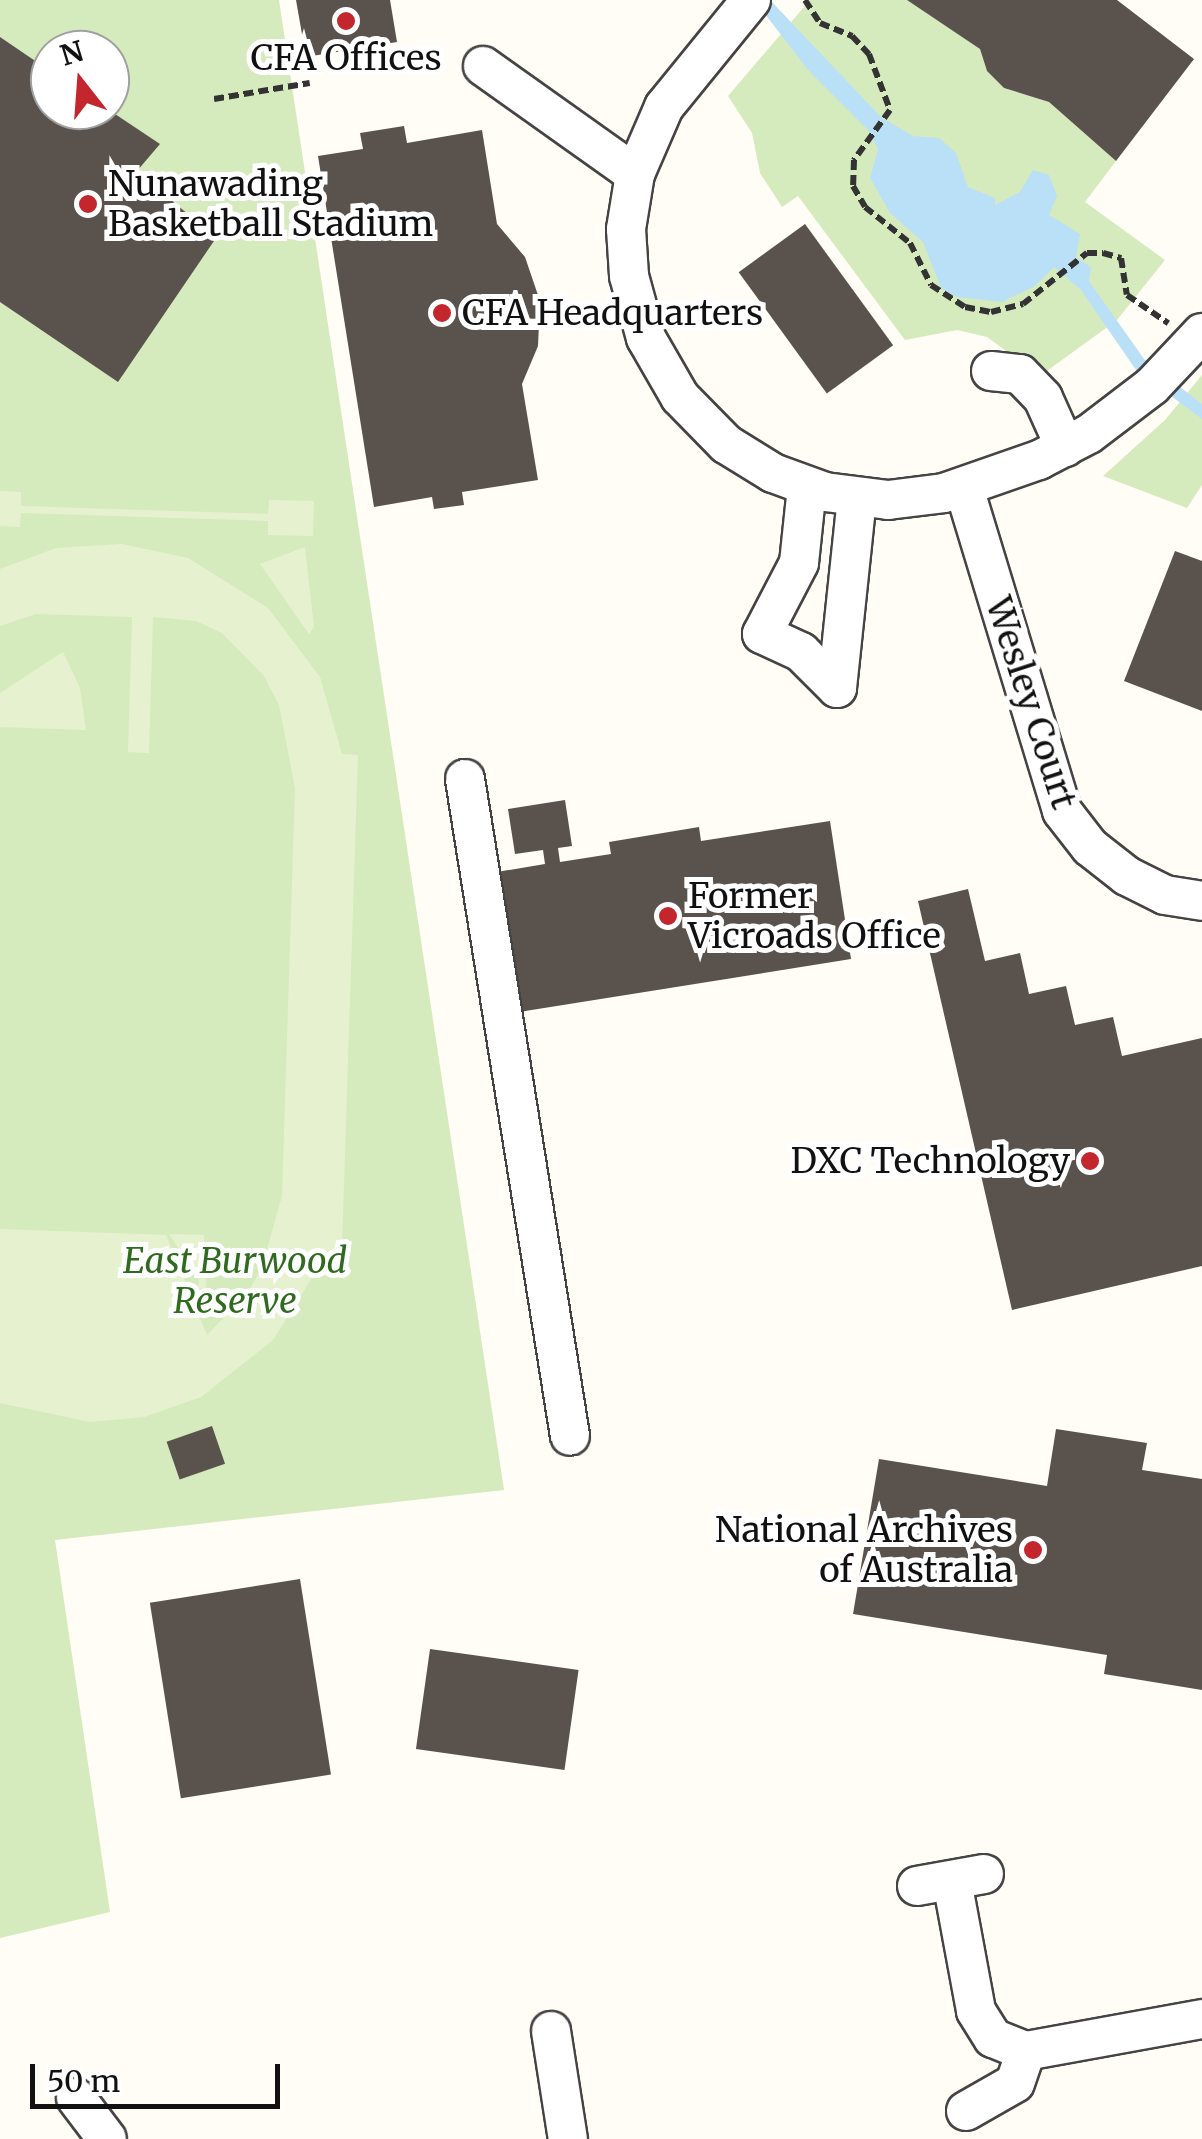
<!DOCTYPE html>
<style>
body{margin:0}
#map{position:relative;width:1202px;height:2139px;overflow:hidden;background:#fffdf5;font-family:Merriweather,serif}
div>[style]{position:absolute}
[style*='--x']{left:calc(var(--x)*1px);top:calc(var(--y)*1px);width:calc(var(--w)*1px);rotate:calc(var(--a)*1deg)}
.green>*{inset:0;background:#d5ebbd}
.pitch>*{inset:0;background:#e6f2cf}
.water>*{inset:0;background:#b9e0f7}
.building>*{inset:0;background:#5a524d;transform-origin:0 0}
.path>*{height:6px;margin-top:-3px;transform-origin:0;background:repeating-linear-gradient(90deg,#333 0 10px,transparent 0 15px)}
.roads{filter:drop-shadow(2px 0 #444) drop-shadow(-2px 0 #444) drop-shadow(0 2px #444) drop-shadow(0 -2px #444)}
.minor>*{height:38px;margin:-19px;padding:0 19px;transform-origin:19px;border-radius:19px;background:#fff}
.dots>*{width:28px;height:28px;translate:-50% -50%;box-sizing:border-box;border:5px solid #fff;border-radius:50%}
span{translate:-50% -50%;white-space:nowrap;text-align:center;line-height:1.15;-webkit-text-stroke:10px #fff;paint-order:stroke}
.poi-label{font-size:35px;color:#111}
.left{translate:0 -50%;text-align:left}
.right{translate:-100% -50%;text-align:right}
.street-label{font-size:35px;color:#111}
.park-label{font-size:35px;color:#2f6b1f;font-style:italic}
.north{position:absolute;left:30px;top:30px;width:100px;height:100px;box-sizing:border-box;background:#fff;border:2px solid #a0a0a0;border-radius:50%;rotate:343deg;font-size:28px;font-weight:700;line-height:40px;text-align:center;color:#111}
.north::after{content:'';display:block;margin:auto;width:35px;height:45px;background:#c4262e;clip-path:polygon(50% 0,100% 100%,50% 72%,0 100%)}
.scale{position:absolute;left:30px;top:2064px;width:250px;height:45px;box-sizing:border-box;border:5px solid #111;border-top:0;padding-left:12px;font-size:30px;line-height:35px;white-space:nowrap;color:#111;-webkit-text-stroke:8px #fff;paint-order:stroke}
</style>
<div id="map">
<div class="green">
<i style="clip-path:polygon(evenodd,0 0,279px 0,504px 1490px,55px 1540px,110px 1912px,0 1938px,0 0,50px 50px,110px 50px,110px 110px,50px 110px,50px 50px)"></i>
<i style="clip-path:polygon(810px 0,911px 0,980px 49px,987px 71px,1004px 88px,1049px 102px,1116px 161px,1085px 202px,1165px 260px,1117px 320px,1040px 376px,987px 337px,957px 330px,905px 340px,798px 196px,782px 207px,760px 173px,752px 133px,728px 96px)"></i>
<i style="clip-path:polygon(1202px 375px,1202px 485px,1187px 508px,1103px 476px,1165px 420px)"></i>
</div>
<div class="pitch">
<i style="clip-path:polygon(0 491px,21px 492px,21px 506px,268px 514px,269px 500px,314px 501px,313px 536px,268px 535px,268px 521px,21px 513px,20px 527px,0 526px)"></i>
<i style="clip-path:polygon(122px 544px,188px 558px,268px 608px,320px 677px,342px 754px,358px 755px,341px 1276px,313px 1276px,273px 1340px,201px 1397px,144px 1417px,90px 1422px,0 1403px,0 1229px,166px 1235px,207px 1335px,247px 1294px,262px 1267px,282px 1196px,295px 788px,279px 705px,264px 676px,222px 633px,196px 621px,153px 617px,149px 753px,128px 752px,132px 617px,36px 614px,0 626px,0 569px,56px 548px)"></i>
<i style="clip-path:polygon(305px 547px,314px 627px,309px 634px,260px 564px)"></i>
<i style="clip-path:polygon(63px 652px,80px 688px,86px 730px,0 727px,0 693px)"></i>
<i style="clip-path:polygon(169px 1234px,204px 1235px,206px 1289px,198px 1288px,199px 1279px)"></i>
</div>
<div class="water">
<i style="clip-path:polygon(754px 0,770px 0,881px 117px,913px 136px,939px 138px,956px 153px,968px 187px,995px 198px,995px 205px,1020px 192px,1033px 170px,1049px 175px,1057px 196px,1049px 215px,1080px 234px,1076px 257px,1091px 267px,1089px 281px,1144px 359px,1202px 404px,1202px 419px,1136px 370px,1081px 290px,1054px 267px,1035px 286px,1002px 302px,957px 297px,941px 288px,923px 242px,890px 213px,870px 178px,878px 149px,868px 130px,809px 71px)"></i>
</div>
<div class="building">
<i style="clip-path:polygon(296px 0,390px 0,397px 42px,306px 57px)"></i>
<i style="clip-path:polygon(907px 0,1117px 0,1194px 59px,1116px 161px,1049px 102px,1004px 88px,987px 71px,980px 49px)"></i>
<i style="clip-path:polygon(0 37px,50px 71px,50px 110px,109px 110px,160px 144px,137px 171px,216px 238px,118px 382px,0 302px)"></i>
<i style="clip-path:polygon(404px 126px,407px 143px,482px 130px,497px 224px,525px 257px,540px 301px,538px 346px,522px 384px,538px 480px,462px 492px,464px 505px,434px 509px,432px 497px,374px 507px,318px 156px,363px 149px,360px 133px)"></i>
<i style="left:805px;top:224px;width:150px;height:82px;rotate:54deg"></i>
<i style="clip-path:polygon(1175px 551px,1202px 561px,1202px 711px,1124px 681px)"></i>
<i style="clip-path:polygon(565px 800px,572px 846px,558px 848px,560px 862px,611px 854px,609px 842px,699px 827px,701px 841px,830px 821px,851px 959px,507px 1014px,485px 874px,545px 864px,543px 850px,515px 854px,508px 809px)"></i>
<i style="clip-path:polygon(968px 889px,985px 961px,1020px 953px,1029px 994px,1066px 986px,1075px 1025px,1113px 1017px,1122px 1056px,1202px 1038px,1202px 1266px,1012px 1310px,918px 901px)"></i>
<i style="left:212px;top:1426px;width:40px;height:48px;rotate:71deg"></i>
<i style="clip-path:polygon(1056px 1429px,1147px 1443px,1142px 1470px,1202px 1479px,1202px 1690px,1104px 1674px,1107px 1655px,853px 1614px,879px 1459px,1047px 1486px)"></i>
<i style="left:300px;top:1579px;width:198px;height:152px;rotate:81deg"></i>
<i style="left:430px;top:1649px;width:150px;height:101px;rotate:8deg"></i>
</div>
<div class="path">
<i style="--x:805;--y:0;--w:27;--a:57"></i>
<i style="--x:820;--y:23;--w:35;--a:22"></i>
<i style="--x:852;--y:36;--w:25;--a:47"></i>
<i style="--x:869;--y:54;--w:60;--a:69.4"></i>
<i style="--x:890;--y:110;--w:62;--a:125.8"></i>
<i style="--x:854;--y:160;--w:26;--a:92"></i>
<i style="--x:853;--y:186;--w:24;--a:60"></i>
<i style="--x:865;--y:207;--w:58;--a:38.7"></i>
<i style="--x:910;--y:243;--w:47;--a:63.4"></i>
<i style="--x:931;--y:285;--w:40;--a:32.9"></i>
<i style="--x:965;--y:307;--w:26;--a:11"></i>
<i style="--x:991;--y:312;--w:33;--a:-14"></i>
<i style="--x:1023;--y:304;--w:82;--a:-38.6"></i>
<i style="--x:1087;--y:253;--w:16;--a:0"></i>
<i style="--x:1103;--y:253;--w:19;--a:16"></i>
<i style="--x:1121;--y:258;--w:37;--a:81"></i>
<i style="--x:1127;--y:295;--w:50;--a:34.3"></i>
<i style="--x:214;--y:99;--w:97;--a:-9.5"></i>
</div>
<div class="roads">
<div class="minor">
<i style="--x:751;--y:0;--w:138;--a:129.1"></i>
<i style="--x:664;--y:107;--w:73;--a:113.4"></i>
<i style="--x:635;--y:174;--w:56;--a:99.3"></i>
<i style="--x:626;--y:229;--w:47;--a:86.3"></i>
<i style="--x:629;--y:276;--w:64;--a:74.7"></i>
<i style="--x:646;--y:338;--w:68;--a:60"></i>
<i style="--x:680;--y:397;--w:66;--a:45.6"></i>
<i style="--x:726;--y:444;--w:55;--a:31.7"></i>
<i style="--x:773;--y:473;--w:55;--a:20.1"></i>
<i style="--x:825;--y:492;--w:64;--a:7.2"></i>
<i style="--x:888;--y:500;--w:56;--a:-7.1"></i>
<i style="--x:944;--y:493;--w:101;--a:-19.2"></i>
<i style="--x:1039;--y:460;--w:56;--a:-27.5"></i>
<i style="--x:1089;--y:434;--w:79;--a:-37.3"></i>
<i style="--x:1152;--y:386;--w:73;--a:-46.7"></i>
<i style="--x:483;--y:66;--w:186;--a:35.4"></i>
<i style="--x:991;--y:371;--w:29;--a:6"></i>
<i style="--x:1020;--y:374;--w:33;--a:46"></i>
<i style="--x:1043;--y:398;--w:54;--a:65.8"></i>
<i style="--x:807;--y:487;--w:76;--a:96"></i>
<i style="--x:799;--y:563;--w:80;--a:117.5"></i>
<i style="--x:762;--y:634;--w:43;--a:24.8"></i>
<i style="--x:801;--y:652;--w:51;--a:45"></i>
<i style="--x:964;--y:488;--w:338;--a:73.1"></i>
<i style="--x:1062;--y:811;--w:46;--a:52.1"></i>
<i style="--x:1090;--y:847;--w:47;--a:38.1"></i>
<i style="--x:1127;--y:876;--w:42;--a:26.6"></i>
<i style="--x:1165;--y:895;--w:37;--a:9"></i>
<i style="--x:837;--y:688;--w:191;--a:-84"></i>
<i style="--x:465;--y:779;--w:665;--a:80.92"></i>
<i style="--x:952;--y:1881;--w:132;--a:79.5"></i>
<i style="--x:976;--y:2011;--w:32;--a:58"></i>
<i style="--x:993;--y:2038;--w:35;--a:22"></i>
<i style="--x:1026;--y:2051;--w:179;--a:-10.3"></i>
<i style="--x:917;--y:1886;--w:68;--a:-10.2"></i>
<i style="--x:551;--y:2031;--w:109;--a:81.1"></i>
<i style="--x:76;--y:2098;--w:51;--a:52.9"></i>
<i style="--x:966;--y:2111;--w:56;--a:-29.7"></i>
<i style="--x:1015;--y:2083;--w:34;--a:-71"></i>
</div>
</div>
<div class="dots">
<i style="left:346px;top:21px;background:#c4262e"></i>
<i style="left:88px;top:204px;background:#c4262e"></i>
<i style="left:442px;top:313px;background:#c4262e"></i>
<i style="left:668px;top:916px;background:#c4262e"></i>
<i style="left:1090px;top:1161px;background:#c4262e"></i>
<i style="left:1033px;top:1550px;background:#c4262e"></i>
</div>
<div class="poi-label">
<span style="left:346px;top:58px">CFA Offices</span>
<span class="left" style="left:108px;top:204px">Nunawading<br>Basketball Stadium</span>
<span class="left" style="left:462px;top:313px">CFA Headquarters</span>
<span class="left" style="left:688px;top:916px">Former<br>Vicroads Office</span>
<span class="right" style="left:1070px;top:1161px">DXC Technology</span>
<span class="right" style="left:1013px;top:1550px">National Archives<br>of Australia</span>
</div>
<div class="street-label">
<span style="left:1031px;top:703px;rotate:72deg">Wesley Court</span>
</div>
<div class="park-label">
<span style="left:235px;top:1281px">East Burwood<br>Reserve</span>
</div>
<div class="north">N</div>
<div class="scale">50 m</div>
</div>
